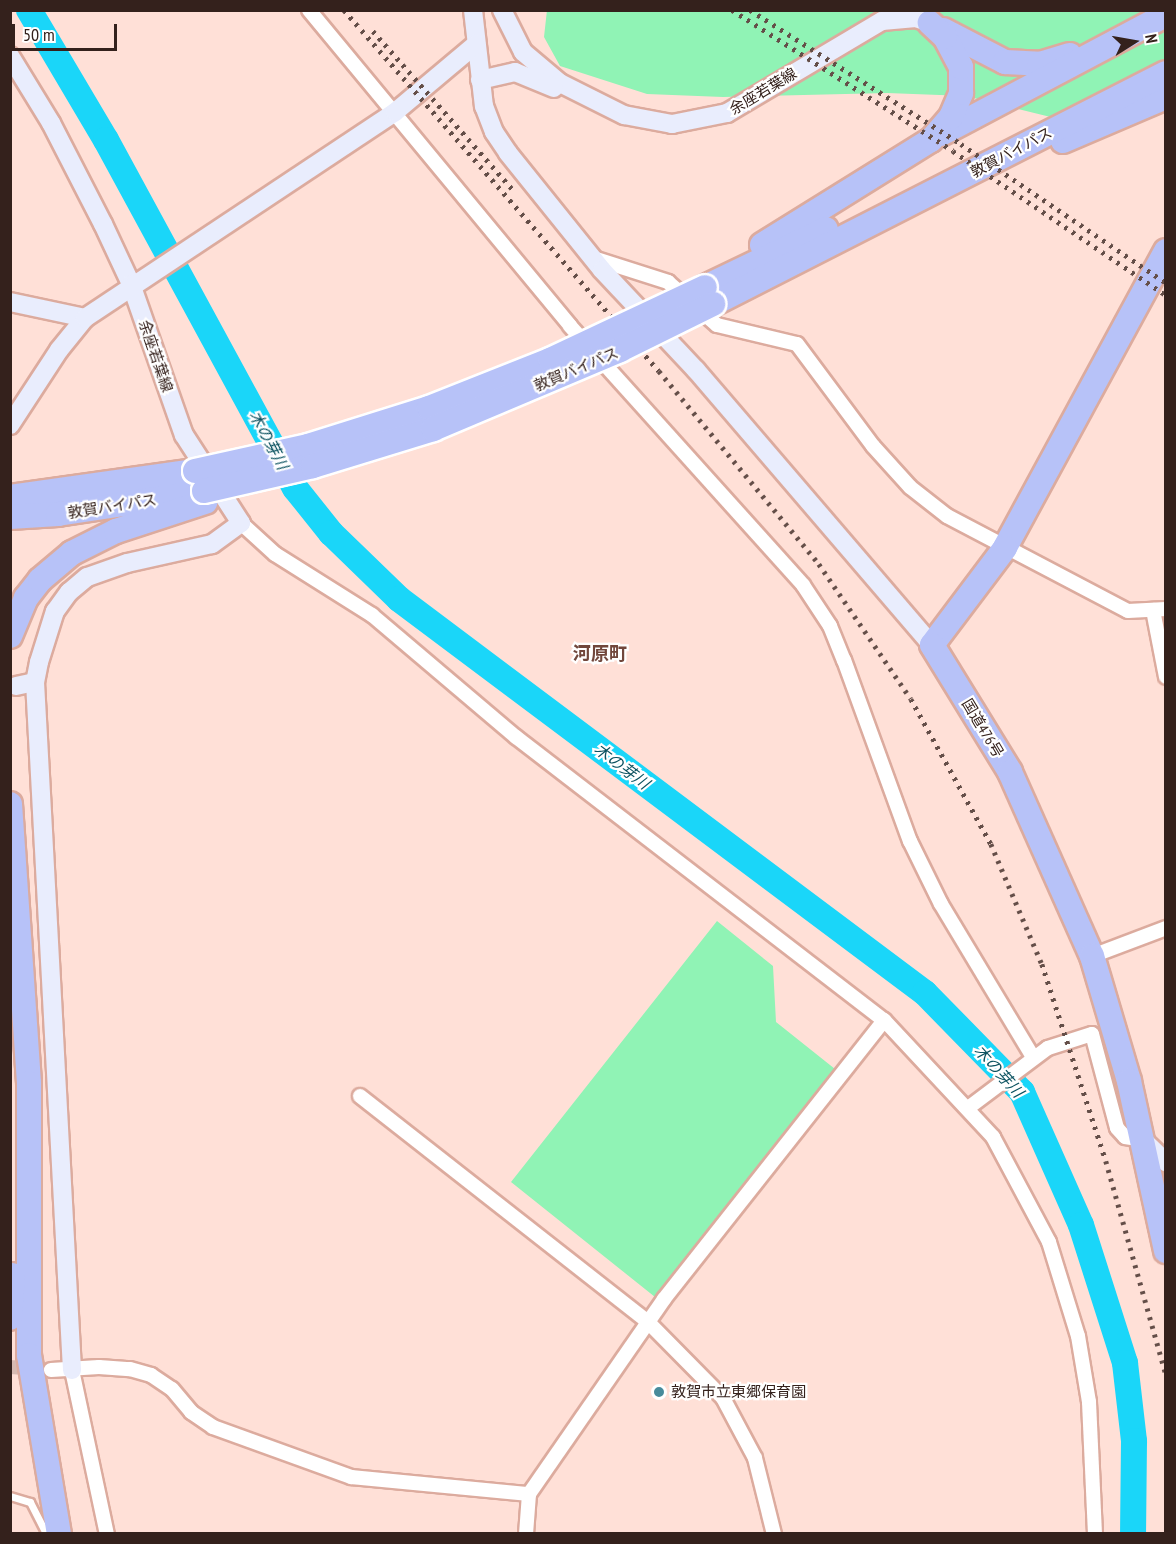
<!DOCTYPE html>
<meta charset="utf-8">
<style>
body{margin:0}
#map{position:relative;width:1176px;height:1544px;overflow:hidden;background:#ffe0d7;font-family:"PT Sans Narrow","Noto Sans JP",sans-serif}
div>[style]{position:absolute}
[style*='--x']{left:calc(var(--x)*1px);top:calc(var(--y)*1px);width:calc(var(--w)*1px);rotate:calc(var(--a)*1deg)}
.green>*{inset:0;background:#90f3b5}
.river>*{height:26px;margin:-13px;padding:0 13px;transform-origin:13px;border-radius:13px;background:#1ad6f9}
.street-tunnel>*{height:14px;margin-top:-7px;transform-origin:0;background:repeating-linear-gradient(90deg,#d6bab2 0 14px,transparent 0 21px)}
.roads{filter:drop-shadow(2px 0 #dcab9e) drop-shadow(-2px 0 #dcab9e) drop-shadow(0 2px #dcab9e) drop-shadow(0 -2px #dcab9e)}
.lane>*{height:7px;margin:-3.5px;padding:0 3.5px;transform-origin:3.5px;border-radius:3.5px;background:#fff}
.street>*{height:14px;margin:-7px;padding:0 7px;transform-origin:7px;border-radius:7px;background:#fff}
.secondary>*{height:18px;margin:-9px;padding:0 9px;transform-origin:9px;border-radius:9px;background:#e9edfd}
.highway>*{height:24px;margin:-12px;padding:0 12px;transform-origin:12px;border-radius:12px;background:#b7c2f8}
.rail>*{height:4.5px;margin-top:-2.25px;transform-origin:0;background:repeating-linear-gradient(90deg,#644e48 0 3px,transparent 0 9px)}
.bridges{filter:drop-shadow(2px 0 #fff) drop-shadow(-2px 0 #fff) drop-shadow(0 2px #fff) drop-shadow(0 -2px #fff)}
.highway-bridge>*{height:24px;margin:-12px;padding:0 12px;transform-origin:12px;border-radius:12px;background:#b7c2f8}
.dots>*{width:16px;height:16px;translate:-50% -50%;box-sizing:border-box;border:3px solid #fff;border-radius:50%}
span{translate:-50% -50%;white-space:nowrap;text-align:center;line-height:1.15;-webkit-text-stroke:4.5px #fff;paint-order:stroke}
.street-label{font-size:15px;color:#34211c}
.poi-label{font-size:15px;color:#34211c}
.left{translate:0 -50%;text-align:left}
.water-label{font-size:16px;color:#0b5260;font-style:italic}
.quarter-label{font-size:18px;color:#71473c;font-weight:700}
.frame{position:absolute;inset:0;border:12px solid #34211c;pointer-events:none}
.north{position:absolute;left:1104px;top:12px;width:60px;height:60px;-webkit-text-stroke:4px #fff;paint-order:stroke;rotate:79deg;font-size:16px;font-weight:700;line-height:24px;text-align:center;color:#34211c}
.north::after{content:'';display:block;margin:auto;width:21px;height:27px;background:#34211c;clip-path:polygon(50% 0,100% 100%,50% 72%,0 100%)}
.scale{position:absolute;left:12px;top:24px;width:105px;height:27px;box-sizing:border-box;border:3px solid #34211c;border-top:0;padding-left:8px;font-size:18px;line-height:21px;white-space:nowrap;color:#34211c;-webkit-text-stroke:4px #fff;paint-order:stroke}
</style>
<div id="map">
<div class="green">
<i style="clip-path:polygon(547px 10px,1165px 11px,1165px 100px,1075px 123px,966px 96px,887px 93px,723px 97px,647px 94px,560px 66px,544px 37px)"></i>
<i style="clip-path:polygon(717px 921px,773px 966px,776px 1022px,835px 1069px,655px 1297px,511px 1182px)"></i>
</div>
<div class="river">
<i style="--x:29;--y:10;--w:151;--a:59.4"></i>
<i style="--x:106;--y:140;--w:396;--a:61.5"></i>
<i style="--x:295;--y:488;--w:58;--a:51.3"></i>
<i style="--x:331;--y:533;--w:95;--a:44.1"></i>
<i style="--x:399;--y:599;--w:657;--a:36.84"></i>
<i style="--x:925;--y:993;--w:139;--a:45.6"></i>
<i style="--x:1022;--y:1092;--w:145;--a:66.1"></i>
<i style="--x:1081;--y:1225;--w:145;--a:72.3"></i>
<i style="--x:1125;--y:1363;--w:79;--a:83.4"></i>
<i style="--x:1134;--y:1441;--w:93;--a:90.6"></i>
</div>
<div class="street-tunnel">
<i style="--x:10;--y:1367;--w:27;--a:4"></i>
</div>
<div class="roads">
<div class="lane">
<i style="--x:10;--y:1496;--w:21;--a:17"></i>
<i style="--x:30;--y:1502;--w:36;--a:63"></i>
</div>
<div class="street">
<i style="--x:309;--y:10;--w:410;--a:50.4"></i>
<i style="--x:570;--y:326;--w:348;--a:48"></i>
<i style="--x:803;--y:585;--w:49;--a:56.6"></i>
<i style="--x:830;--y:626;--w:37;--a:68"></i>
<i style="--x:844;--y:660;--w:193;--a:70"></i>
<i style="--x:910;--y:841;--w:70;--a:63.8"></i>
<i style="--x:941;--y:904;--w:179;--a:59"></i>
<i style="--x:593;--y:258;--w:79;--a:17.7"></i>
<i style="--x:668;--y:282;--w:65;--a:41.3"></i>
<i style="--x:717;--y:325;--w:82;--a:13.4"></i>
<i style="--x:797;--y:344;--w:127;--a:53.3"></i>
<i style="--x:873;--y:446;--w:55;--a:47.9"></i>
<i style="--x:910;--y:487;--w:47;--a:38.1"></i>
<i style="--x:947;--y:516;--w:204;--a:27.7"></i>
<i style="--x:1128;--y:611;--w:38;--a:-3"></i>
<i style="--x:241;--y:523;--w:46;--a:42.4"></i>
<i style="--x:275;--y:554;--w:115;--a:32.2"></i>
<i style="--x:372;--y:615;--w:189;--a:40.3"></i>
<i style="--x:516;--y:737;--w:464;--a:37.6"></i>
<i style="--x:884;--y:1020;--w:160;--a:47"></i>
<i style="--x:993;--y:1137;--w:119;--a:61.9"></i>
<i style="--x:1049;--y:1242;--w:98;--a:72.9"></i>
<i style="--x:1078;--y:1336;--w:67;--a:80.5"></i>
<i style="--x:1089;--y:1402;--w:132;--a:87.4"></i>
<i style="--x:1153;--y:610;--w:68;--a:79"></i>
<i style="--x:1092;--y:956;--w:79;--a:-20.7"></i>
<i style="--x:360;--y:1096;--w:366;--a:38.1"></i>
<i style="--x:648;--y:1322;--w:107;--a:45.4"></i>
<i style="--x:723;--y:1398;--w:68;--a:61.9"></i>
<i style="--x:755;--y:1458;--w:78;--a:76"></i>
<i style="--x:968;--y:1108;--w:100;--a:-36.9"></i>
<i style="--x:1048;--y:1048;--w:46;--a:-17.7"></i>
<i style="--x:1092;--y:1034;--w:97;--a:75.1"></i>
<i style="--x:1117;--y:1128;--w:12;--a:48"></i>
<i style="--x:1125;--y:1137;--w:18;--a:9"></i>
<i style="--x:51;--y:1370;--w:48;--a:-3.6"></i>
<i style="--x:99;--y:1367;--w:31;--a:4"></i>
<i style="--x:130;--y:1369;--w:22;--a:16"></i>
<i style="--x:151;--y:1375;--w:25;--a:34"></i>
<i style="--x:172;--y:1389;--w:30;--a:50"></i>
<i style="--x:191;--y:1412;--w:27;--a:34"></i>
<i style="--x:213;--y:1427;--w:147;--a:19.9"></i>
<i style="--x:351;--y:1477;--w:179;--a:5.5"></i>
<i style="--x:72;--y:1370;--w:168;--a:78"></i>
<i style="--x:526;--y:1534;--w:40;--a:-85.7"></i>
<i style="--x:529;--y:1494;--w:237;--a:-55.3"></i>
<i style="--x:664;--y:1299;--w:355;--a:-51.7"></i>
</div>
<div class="secondary">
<i style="--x:473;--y:10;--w:97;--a:83.5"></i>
<i style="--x:484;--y:106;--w:28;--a:69"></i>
<i style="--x:494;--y:132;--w:25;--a:56"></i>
<i style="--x:508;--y:153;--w:150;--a:51.2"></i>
<i style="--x:602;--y:270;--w:137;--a:46.8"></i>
<i style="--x:696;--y:370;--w:362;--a:49.4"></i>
<i style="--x:502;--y:10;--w:47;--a:63.4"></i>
<i style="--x:523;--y:52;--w:48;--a:40"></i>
<i style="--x:560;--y:83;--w:72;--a:26.6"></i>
<i style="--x:624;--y:115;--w:49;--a:10.6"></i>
<i style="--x:672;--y:124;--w:56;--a:-11.3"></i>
<i style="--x:727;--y:113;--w:180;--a:-30.7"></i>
<i style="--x:882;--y:21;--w:34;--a:-5"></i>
<i style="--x:916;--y:18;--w:15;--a:20"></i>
<i style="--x:10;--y:56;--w:79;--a:58.5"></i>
<i style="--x:51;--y:123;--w:114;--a:62.8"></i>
<i style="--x:103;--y:224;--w:66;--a:65"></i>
<i style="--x:131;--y:284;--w:160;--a:70.7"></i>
<i style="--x:184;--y:435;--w:105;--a:57.1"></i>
<i style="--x:241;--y:523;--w:36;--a:144"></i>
<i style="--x:212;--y:544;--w:87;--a:167.4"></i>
<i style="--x:127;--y:563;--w:42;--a:160.7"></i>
<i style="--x:87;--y:577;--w:23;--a:140"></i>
<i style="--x:69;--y:592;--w:24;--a:126"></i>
<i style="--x:55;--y:611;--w:53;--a:107.4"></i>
<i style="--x:39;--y:662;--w:20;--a:101"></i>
<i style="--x:35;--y:682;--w:689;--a:86.92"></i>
<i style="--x:480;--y:80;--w:36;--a:-13"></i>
<i style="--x:515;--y:72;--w:42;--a:22.3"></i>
<i style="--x:10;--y:302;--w:77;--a:12"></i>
<i style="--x:10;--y:425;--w:90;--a:-56.8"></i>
<i style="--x:59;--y:350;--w:41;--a:-50.9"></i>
<i style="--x:85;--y:318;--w:372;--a:-33.6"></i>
<i style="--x:395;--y:112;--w:106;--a:-40"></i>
<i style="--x:16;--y:686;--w:19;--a:-12"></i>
<i style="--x:1143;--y:1140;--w:32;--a:44"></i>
</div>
<div class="highway">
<i style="--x:943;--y:30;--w:70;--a:27.3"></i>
<i style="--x:1005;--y:62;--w:35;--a:3"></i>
<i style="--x:1040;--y:64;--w:31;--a:-17"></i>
<i style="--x:941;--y:134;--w:255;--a:-27.9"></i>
<i style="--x:1063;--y:141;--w:112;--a:-23.1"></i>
<i style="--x:762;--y:245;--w:199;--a:-31.9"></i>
<i style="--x:931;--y:140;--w:30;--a:-49"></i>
<i style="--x:951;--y:117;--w:26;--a:-67"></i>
<i style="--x:961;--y:93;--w:26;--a:-90"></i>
<i style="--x:961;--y:67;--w:34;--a:-118"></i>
<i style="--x:945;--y:37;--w:21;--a:-137"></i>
<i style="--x:1166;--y:251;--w:338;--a:118.5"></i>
<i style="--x:1005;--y:548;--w:121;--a:127"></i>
<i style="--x:932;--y:645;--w:149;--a:58.4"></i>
<i style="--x:1010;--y:772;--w:201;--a:66"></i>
<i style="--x:1092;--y:956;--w:130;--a:73.5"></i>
<i style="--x:1129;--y:1081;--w:174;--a:77.7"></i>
<i style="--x:705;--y:287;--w:134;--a:-25.6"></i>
<i style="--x:713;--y:304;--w:508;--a:-27.02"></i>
<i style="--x:10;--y:497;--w:187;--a:-8"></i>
<i style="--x:10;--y:517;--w:48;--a:-3.6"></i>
<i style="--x:58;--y:514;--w:140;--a:-8.7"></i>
<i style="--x:10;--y:636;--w:41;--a:-67.2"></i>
<i style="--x:26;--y:598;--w:23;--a:-52"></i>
<i style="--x:40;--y:580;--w:42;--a:-40.2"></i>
<i style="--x:72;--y:553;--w:49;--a:-26.6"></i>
<i style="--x:116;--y:531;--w:94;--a:-18"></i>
<i style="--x:10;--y:804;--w:280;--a:86.1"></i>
<i style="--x:29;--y:1083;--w:272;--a:90"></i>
<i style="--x:29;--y:1355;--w:181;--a:80.5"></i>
<i style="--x:10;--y:1318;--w:43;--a:-86"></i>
</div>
</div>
<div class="rail">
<i style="--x:344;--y:10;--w:479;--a:48.9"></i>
<i style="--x:659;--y:371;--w:251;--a:50.3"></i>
<i style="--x:819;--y:564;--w:163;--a:55.7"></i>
<i style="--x:911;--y:699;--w:166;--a:61.1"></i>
<i style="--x:991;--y:844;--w:130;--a:67"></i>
<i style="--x:1042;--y:964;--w:207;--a:72"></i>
<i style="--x:1106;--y:1161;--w:221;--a:74.3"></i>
<i style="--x:732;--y:10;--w:262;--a:32.5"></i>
<i style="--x:953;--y:151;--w:257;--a:34.1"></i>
<i style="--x:750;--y:10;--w:250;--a:32.4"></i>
<i style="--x:961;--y:144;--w:248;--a:34.1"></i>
<i style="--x:373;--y:31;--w:213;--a:48.6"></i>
</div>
<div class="bridges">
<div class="highway-bridge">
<i style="--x:195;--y:471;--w:116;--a:-12.5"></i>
<i style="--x:308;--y:446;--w:127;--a:-17.4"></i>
<i style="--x:429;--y:408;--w:130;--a:-21.6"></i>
<i style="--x:550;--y:360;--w:171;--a:-25.2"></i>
<i style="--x:204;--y:491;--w:112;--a:-12.9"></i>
<i style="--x:313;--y:466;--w:126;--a:-17.1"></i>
<i style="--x:433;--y:429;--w:203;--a:-22.9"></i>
<i style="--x:620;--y:350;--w:104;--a:-26.3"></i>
</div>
</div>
<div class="dots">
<i style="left:659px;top:1392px;background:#488b9b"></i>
</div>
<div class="street-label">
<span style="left:763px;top:91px;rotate:-31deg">余座若葉線</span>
<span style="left:1011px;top:152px;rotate:-28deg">敦賀バイパス</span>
<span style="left:156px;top:356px;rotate:71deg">余座若葉線</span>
<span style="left:576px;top:369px;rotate:-23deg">敦賀バイパス</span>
<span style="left:112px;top:506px;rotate:-9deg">敦賀バイパス</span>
<span style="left:983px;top:728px;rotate:59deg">国道476号</span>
</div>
<div class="poi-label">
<span class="left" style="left:671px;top:1392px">敦賀市立東郷保育園</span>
</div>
<div class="water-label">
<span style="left:269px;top:440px;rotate:62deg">木の芽川</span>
<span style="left:622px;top:766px;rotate:37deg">木の芽川</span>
<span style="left:999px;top:1071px;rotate:48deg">木の芽川</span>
</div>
<div class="quarter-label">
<span style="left:600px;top:654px">河原町</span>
</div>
<div class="frame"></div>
<div class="north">N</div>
<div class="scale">50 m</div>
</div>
